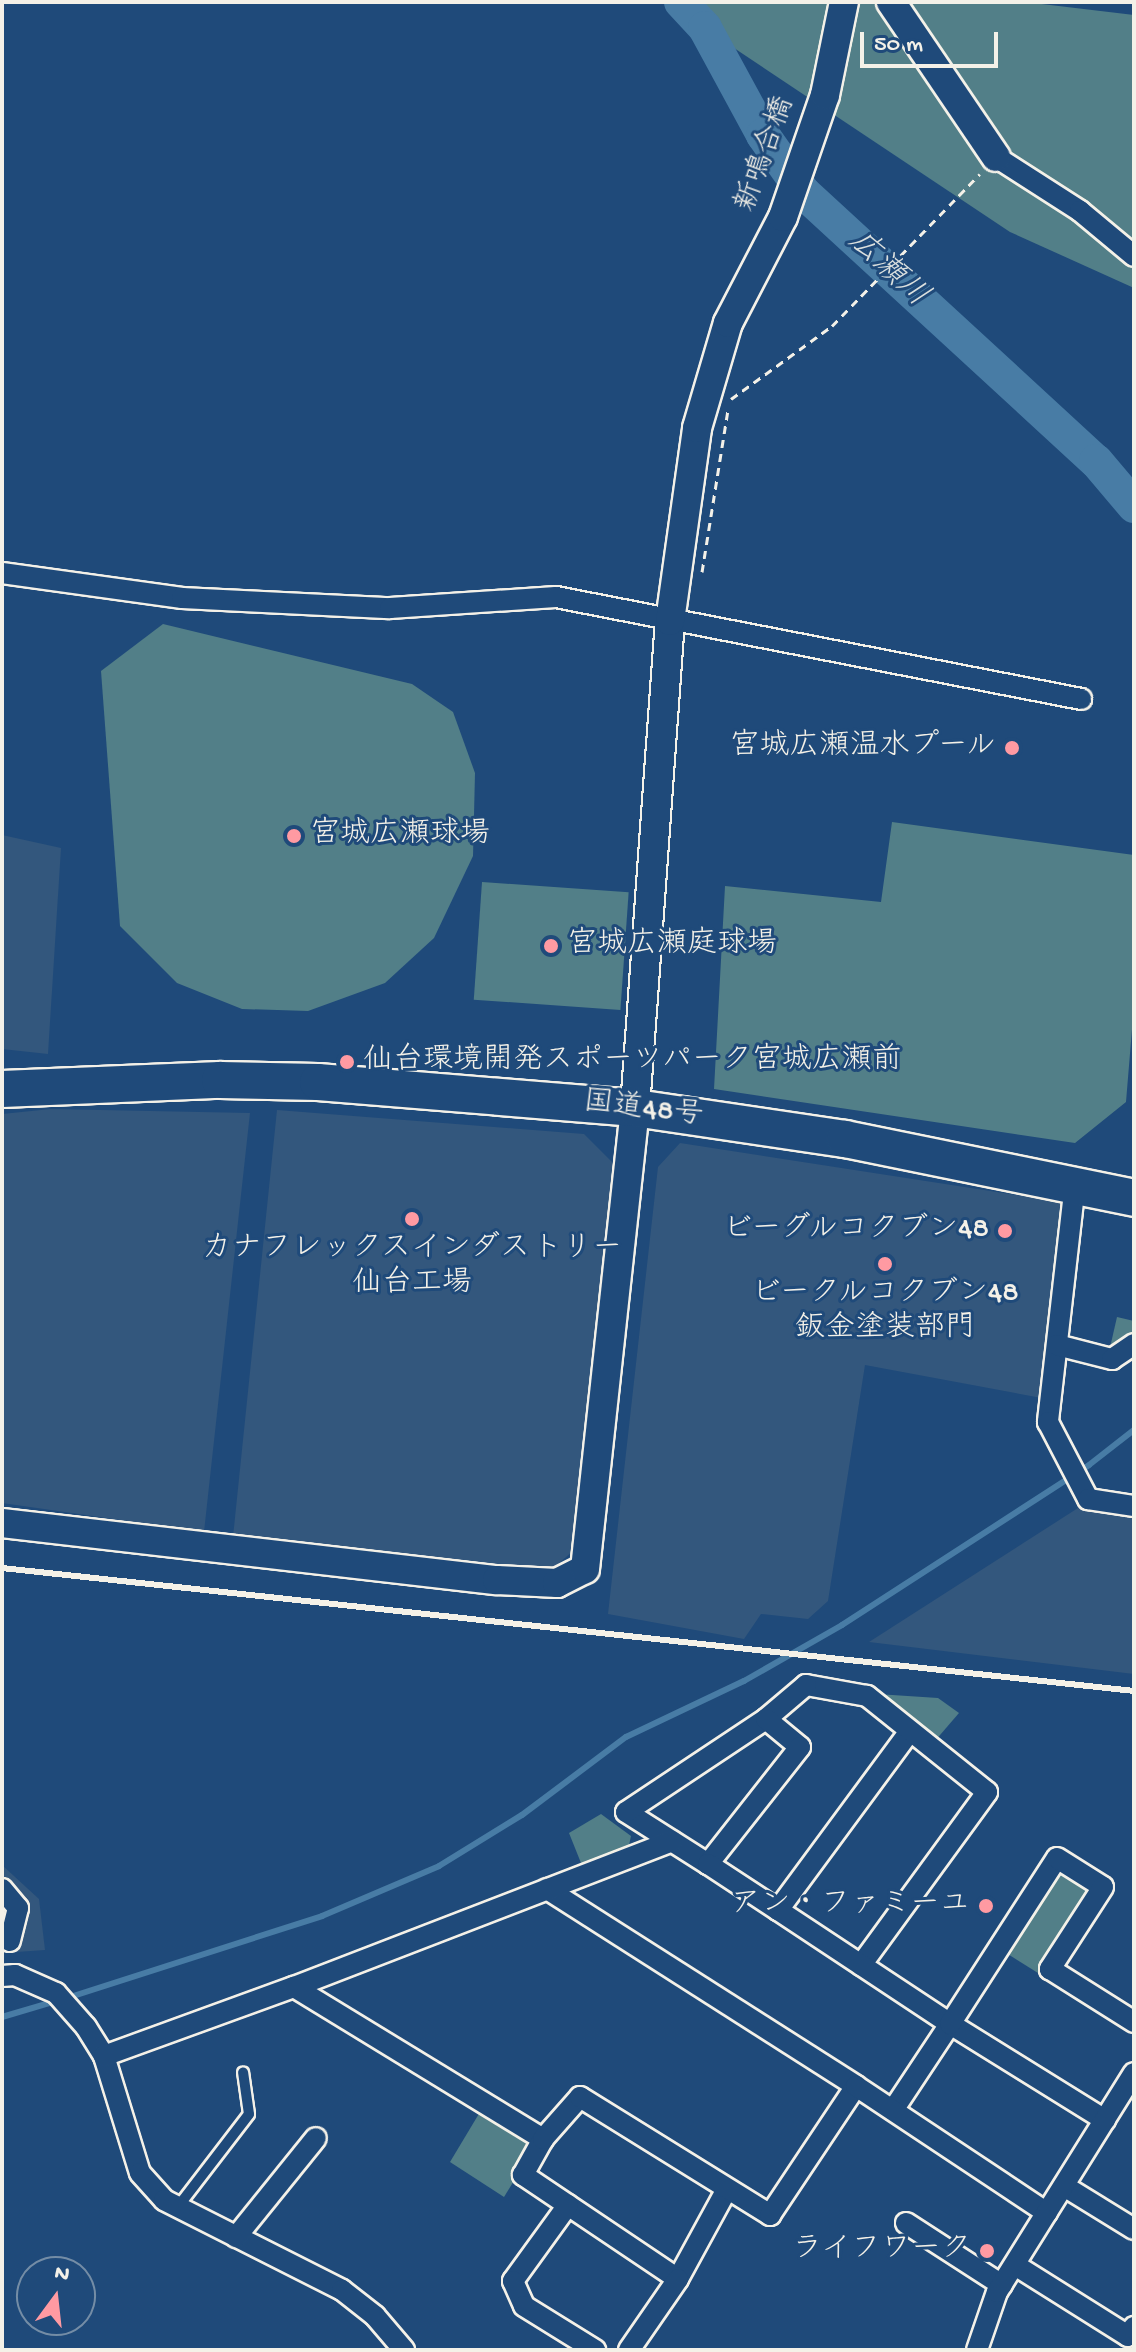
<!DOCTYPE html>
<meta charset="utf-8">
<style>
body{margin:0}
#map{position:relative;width:1136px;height:2352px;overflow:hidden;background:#1f4a7a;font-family:"Gochi Hand","Klee One",sans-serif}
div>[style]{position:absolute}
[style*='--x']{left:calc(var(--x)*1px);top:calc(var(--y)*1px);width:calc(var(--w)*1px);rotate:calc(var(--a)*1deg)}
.built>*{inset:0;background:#33577d}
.green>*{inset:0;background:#527f88;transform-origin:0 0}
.stream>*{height:6px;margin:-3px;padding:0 3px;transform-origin:3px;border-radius:3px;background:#487ca5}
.river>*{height:34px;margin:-17px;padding:0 17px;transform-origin:17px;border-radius:17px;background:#487ca5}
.path>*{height:3px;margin-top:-1.5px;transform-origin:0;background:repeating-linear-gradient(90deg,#f4f1e8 0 8px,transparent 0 14px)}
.roads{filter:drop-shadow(2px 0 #f4f1e8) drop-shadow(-2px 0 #f4f1e8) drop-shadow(0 2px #f4f1e8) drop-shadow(0 -2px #f4f1e8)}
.lane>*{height:10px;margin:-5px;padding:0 5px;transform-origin:5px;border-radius:5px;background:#1f4a7a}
.street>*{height:20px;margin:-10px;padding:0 10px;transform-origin:10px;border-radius:10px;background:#1f4a7a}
.secondary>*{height:28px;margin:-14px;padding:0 14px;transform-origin:14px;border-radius:14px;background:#1f4a7a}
.highway>*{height:36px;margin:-18px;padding:0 18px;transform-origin:18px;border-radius:18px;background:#1f4a7a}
.rail>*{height:6px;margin:-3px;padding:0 3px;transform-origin:3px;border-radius:3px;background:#f4f1e8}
.dots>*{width:22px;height:22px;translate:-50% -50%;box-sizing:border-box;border:4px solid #1f4a7a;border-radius:50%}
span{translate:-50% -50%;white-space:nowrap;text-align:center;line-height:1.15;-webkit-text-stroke:6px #1f4a7a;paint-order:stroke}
.street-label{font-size:30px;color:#f4f1e8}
.poi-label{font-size:30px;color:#f4f1e8}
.right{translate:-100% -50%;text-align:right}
.left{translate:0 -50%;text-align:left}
.water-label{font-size:32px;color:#dadfde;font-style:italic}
.frame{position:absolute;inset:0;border:4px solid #f4f1e8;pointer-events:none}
.north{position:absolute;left:16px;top:2256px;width:80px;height:80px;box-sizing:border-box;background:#1f4a7a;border:2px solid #748da6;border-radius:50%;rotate:15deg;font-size:22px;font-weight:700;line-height:32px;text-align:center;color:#f4f1e8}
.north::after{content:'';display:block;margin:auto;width:28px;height:36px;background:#ff9aa2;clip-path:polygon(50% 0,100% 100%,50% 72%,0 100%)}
.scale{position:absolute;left:860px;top:32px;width:138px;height:36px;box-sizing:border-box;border:4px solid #f4f1e8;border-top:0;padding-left:10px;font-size:24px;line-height:28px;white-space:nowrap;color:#f4f1e8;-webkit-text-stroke:6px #1f4a7a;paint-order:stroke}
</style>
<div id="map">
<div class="built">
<i style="clip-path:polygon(2px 835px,61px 848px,48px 1054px,2px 1049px)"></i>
<i style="clip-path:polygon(51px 1109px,250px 1113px,204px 1532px,2px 1503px,2px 1114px)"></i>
<i style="clip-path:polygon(277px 1110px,584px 1134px,614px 1164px,581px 1544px,550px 1571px,233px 1537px)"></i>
<i style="clip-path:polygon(680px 1143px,1068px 1203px,1047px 1399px,865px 1365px,828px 1601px,808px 1619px,761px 1614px,744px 1639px,608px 1614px,658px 1167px)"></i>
<i style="clip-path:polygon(1078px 1508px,1134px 1516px,1134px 1674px,869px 1642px)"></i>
<i style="clip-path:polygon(2px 1865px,39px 1899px,45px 1950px,2px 1953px)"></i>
</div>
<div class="green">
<i style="clip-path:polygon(665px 2px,1025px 2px,1134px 15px,1134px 288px,1010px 232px)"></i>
<i style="clip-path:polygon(163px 624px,412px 684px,453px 712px,475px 773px,473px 856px,434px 938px,385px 983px,308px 1011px,242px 1009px,177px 983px,120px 926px,101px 671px)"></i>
<i style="clip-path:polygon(892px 822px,1134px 855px,1134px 1005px,1126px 1102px,1075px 1143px,714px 1089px,725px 886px,881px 902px)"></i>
<i style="left:482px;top:882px;width:147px;height:118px;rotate:4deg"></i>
<i style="clip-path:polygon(1117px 1317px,1134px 1321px,1134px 1341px,1109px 1352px)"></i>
<i style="clip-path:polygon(877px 1694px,938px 1698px,959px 1713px,934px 1742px)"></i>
<i style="clip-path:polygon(601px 1814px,631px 1836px,628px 1850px,583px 1868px,569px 1833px)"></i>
<i style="left:1061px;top:1867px;width:38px;height:102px;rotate:32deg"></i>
<i style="clip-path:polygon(480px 2112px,526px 2138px,531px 2153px,504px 2197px,450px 2162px)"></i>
</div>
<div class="stream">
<i style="--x:67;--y:1998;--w:268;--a:-17.8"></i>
<i style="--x:322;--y:1916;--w:127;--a:-23.1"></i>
<i style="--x:439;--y:1866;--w:97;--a:-31.6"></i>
<i style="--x:522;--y:1815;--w:130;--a:-36.9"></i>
<i style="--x:626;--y:1737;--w:131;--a:-25.4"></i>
<i style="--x:744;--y:1681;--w:113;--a:-29.7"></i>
<i style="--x:842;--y:1625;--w:294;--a:-32.9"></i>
<i style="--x:1089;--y:1465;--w:57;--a:-37.9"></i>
<i style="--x:2;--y:2017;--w:56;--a:-16.5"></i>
</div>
<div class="river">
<i style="--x:681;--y:2;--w:35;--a:47"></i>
<i style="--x:705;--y:28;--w:122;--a:61.5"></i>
<i style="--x:763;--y:135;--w:70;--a:54.9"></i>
<i style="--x:803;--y:192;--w:398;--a:42.6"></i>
<i style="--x:1096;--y:461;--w:59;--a:49.8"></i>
</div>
<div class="path">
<i style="--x:731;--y:399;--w:125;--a:-35.9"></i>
<i style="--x:832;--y:326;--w:212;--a:-45.8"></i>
<i style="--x:702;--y:572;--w:164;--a:-80.9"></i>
</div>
<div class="roads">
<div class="lane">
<i style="--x:177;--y:2208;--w:118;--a:-52.5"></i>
<i style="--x:249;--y:2114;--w:42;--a:-98.1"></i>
</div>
<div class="street">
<i style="--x:996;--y:157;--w:100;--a:32.7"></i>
<i style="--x:1080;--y:211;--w:70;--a:39.8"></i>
<i style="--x:2;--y:573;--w:182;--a:7.9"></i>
<i style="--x:182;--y:598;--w:208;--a:2.8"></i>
<i style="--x:390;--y:608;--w:166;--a:-3.8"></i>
<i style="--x:556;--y:597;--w:535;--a:10.99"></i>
<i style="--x:1075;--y:1184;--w:240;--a:96.5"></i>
<i style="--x:1048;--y:1422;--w:87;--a:62.5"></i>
<i style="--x:1088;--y:1499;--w:47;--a:8.7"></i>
<i style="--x:1057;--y:1345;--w:57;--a:14.3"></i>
<i style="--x:1112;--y:1359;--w:27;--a:-34"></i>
<i style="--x:708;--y:1864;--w:97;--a:-147.6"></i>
<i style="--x:626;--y:1812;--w:168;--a:-33.6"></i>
<i style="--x:2;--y:1889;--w:25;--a:50"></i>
<i style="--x:18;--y:1908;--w:34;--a:104"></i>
<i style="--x:547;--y:1889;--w:366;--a:32.5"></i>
<i style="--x:778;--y:1910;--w:222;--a:-53.6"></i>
<i style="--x:861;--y:1965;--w:214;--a:-53.9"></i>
<i style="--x:987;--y:1792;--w:154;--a:-141.3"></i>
<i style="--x:867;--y:1696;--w:62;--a:-169.8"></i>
<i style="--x:806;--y:1685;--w:52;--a:139.6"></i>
<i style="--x:766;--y:1719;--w:44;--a:39.5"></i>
<i style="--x:800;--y:1747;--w:149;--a:128.2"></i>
<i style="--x:708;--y:1864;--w:84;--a:33.3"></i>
<i style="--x:778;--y:1910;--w:206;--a:33.5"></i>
<i style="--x:950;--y:2024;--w:103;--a:123.5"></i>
<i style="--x:2;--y:1976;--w:13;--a:-4"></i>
<i style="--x:15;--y:1975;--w:45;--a:23.7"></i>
<i style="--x:56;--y:1993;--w:45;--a:48.6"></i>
<i style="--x:86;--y:2027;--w:34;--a:58"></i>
<i style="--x:104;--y:2056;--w:122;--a:72.9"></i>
<i style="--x:140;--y:2173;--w:36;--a:48"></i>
<i style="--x:164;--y:2200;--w:199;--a:26.8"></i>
<i style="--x:342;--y:2290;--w:42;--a:38.2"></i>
<i style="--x:375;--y:2316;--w:45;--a:49.5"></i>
<i style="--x:294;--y:1987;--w:405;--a:-21.1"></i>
<i style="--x:104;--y:2056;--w:202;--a:-20"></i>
<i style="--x:294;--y:1987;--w:292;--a:31.4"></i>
<i style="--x:1105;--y:2120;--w:182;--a:-148.2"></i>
<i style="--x:950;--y:2024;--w:197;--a:-57.2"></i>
<i style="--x:1057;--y:1858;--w:54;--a:32.2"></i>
<i style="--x:1103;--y:1887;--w:98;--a:122.9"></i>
<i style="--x:1050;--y:1969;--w:99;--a:32.2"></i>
<i style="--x:1064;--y:2186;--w:82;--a:31.6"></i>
<i style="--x:727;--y:2189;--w:102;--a:118.6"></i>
<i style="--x:678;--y:2279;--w:187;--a:-146.1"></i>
<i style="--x:523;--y:2175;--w:41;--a:-60.9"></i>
<i style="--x:543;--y:2139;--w:56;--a:-48.6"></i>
<i style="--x:580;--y:2097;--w:224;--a:31.8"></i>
<i style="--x:770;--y:2215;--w:155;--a:-56.3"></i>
<i style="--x:856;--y:2086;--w:229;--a:33.6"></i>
<i style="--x:568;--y:2205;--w:94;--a:125.9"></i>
<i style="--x:513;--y:2281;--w:27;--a:66"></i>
<i style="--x:524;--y:2306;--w:84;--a:31.8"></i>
<i style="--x:906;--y:2223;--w:114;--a:32.9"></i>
<i style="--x:236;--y:2237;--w:127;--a:-51.1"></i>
<i style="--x:1015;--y:2265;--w:133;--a:32.1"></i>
<i style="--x:1128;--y:2336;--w:11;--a:-56"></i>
<i style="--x:629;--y:2350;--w:86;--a:-55.4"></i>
<i style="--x:977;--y:2350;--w:61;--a:-71"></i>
<i style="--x:997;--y:2292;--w:258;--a:-58"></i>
</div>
<div class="secondary">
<i style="--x:891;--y:2;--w:187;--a:55.9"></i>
<i style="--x:2;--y:1523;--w:498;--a:6.6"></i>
<i style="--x:497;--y:1580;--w:60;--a:2.9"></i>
<i style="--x:557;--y:1583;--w:31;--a:-27"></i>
<i style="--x:585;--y:1569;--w:464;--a:-83.8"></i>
<i style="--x:635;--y:1108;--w:488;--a:-85.9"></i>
<i style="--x:670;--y:621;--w:195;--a:-82"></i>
<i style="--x:697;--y:428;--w:109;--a:-73.6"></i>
<i style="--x:728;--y:323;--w:119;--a:-62.6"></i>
<i style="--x:783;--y:217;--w:129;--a:-71"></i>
<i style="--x:825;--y:95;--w:95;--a:-78.5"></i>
</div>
<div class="highway">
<i style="--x:2;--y:1089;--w:218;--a:-2.4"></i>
<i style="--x:220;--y:1080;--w:98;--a:1.2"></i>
<i style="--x:318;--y:1082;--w:318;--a:4.7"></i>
<i style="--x:635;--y:1108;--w:212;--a:8.4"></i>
<i style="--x:845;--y:1139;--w:295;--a:11.5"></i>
</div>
</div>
<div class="rail">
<i style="--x:2;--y:1568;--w:1139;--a:6.2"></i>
</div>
<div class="dots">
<i style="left:1012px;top:748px;background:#ff9aa2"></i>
<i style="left:294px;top:836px;background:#ff9aa2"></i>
<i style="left:551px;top:946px;background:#ff9aa2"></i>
<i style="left:347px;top:1062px;background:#ff9aa2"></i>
<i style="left:412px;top:1219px;background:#ff9aa2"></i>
<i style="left:1005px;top:1231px;background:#ff9aa2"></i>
<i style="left:885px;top:1264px;background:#ff9aa2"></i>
<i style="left:986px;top:1906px;background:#ff9aa2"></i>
<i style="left:987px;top:2251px;background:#ff9aa2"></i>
</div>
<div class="street-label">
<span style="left:767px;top:155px;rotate:-70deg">新鳴合橋</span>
<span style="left:643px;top:1111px;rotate:7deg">国道48号</span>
</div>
<div class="poi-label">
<span class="right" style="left:996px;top:748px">宮城広瀬温水プール</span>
<span class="left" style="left:310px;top:836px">宮城広瀬球場</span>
<span class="left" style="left:567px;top:946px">宮城広瀬庭球場</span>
<span class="left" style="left:363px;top:1062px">仙台環境開発スポーツパーク宮城広瀬前</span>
<span class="right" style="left:989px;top:1231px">ビーグルコクブン48</span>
<span style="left:412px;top:1267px">カナフレックスインダストリー<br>仙台工場</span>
<span style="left:885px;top:1312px">ビークルコクブン48<br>鈑金塗装部門</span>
<span class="right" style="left:970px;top:1906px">アン・ファミーユ</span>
<span class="right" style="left:971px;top:2251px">ライフワーク</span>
</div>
<div class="water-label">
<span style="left:887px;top:270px;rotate:43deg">広瀬川</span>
</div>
<div class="frame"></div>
<div class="north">N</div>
<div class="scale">50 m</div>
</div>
